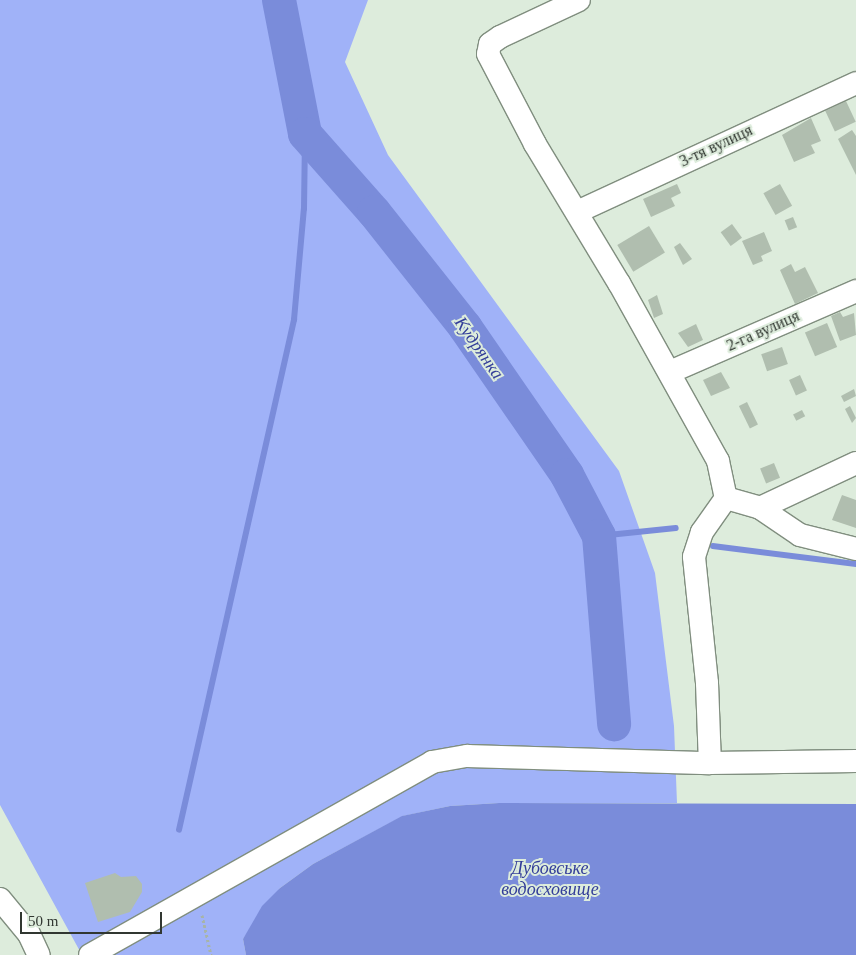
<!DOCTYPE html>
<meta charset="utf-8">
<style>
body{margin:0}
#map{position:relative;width:856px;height:955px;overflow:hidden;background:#ddecdc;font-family:"Times New Roman",serif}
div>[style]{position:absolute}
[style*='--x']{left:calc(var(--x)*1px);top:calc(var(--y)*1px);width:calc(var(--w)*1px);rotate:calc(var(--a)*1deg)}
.green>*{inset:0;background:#a0b2f8}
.water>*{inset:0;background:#7a8cda}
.stream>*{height:5.5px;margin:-2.75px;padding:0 2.75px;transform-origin:2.75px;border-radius:2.75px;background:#7a8cda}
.river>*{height:34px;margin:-17px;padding:0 17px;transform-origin:17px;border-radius:17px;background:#7a8cda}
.building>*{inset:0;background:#b0beaf;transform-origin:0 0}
.path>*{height:3px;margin-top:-1.5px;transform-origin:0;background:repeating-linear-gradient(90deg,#a7b4a7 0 2.5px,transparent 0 5px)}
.roads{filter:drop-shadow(1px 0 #808e7f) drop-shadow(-1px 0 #808e7f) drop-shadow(0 1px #808e7f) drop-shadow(0 -1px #808e7f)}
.minor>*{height:22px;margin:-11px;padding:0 11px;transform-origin:11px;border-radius:11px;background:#fff}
span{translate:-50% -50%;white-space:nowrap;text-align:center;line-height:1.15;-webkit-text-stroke:4px #ddecdc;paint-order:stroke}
.street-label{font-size:16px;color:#313731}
.water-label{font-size:18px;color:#333e99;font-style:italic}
.scale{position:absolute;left:20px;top:912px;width:142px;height:22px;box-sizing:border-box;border:2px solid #313731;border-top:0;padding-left:6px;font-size:15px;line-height:18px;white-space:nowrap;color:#313731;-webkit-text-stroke:4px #ddecdc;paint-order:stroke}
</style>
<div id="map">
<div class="green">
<i style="clip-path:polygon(0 0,368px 0,345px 62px,388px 155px,619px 471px,655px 573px,674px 726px,677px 803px,499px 803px,450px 806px,403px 816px,313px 864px,280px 888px,243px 939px,246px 955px,82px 955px,0 805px)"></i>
</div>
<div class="water">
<i style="clip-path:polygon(499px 803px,856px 804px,856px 955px,246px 955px,243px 939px,262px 906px,280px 888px,313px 864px,402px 816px,450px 806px)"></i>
</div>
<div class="stream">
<i style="--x:599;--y:536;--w:77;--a:-5.9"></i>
<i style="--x:713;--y:546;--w:144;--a:7.2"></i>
<i style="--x:179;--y:830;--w:523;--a:-77.29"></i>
<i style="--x:294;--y:320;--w:111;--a:-84.9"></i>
<i style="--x:304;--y:209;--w:75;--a:-89.2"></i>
</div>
<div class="river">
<i style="--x:279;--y:0;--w:136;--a:79"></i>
<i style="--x:305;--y:134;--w:104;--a:48.5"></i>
<i style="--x:374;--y:212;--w:147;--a:51.6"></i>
<i style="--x:465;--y:327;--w:180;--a:55.4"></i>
<i style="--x:567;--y:475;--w:69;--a:62.3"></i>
<i style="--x:599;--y:536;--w:189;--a:85.4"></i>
</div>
<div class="building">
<i style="left:846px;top:101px;width:23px;height:23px;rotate:65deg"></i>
<i style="clip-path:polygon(811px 118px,821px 141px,811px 145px,815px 153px,794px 162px,782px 135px)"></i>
<i style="clip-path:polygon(852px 130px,856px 136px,856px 175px,838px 139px)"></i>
<i style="clip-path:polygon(677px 184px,681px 193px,671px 198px,675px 206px,651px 217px,643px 199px)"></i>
<i style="left:780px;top:184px;width:25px;height:19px;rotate:61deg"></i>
<i style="left:793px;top:217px;width:11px;height:9px;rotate:68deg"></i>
<i style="left:732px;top:224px;width:17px;height:14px;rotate:54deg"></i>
<i style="left:649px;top:226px;width:31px;height:37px;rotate:59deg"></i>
<i style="clip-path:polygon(764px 232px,772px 251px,761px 256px,763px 261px,753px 265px,742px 241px)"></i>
<i style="clip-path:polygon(680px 243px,692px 259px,683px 265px,674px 247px)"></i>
<i style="clip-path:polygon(791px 264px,795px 272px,805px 267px,818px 293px,795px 304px,780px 270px)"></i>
<i style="clip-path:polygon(657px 295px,663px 314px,654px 318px,648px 300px)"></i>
<i style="clip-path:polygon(840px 312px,843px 317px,854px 313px,856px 335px,840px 341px,831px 316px)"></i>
<i style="left:827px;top:323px;width:26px;height:24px;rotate:67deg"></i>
<i style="clip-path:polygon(696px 324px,703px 340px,688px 347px,678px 333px)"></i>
<i style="left:782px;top:347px;width:18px;height:22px;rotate:71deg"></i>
<i style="clip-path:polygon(721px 372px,730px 388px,711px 396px,703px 380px)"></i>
<i style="left:800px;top:375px;width:17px;height:12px;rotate:66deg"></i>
<i style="clip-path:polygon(854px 389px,856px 396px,844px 402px,841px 396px)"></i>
<i style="left:747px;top:402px;width:25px;height:9px;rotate:64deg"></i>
<i style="clip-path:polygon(850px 406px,856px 418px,852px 423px,845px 409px)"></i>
<i style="left:802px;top:410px;width:7px;height:10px;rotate:63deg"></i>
<i style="left:774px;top:463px;width:16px;height:15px;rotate:68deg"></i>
<i style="clip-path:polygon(842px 495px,856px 500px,856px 528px,832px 520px)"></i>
<i style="clip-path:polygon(115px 873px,121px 877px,136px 876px,142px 884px,142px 892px,130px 912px,98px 922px,85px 883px)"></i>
</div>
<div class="path">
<i style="--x:202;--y:915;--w:41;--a:77.3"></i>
</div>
<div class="roads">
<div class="minor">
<i style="--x:579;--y:0;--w:87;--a:154.9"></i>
<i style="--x:500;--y:37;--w:12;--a:145"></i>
<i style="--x:490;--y:44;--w:10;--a:101"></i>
<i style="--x:488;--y:54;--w:102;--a:62.4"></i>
<i style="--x:535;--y:144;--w:162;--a:58.9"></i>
<i style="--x:619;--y:283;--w:204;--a:60.9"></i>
<i style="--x:718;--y:461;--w:38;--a:78"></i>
<i style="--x:726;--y:498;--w:42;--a:125.2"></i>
<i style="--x:702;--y:532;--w:26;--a:108"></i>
<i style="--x:694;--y:557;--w:127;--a:84.1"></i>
<i style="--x:707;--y:683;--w:80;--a:87.9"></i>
<i style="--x:577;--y:212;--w:307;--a:-24.8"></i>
<i style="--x:670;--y:372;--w:203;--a:-23.5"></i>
<i style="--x:726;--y:498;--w:35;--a:16"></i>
<i style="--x:760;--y:508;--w:106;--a:-25.1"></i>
<i style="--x:760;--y:508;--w:48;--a:34"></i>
<i style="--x:800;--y:535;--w:58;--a:14"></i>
<i style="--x:0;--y:899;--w:45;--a:50.4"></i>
<i style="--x:29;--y:934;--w:23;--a:65"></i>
<i style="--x:90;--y:955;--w:393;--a:-29.4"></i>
<i style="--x:432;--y:762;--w:36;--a:-10"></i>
<i style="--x:467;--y:756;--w:243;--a:1.7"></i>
<i style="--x:710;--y:763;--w:146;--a:-0.8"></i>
</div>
</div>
<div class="street-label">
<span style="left:716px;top:146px;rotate:-25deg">3-тя вулиця</span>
<span style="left:763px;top:331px;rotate:-24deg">2-га вулиця</span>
</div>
<div class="water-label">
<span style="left:479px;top:348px;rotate:55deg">Кудрянка</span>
<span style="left:550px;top:879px">Дубовське<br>водосховище</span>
</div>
<div class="scale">50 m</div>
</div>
